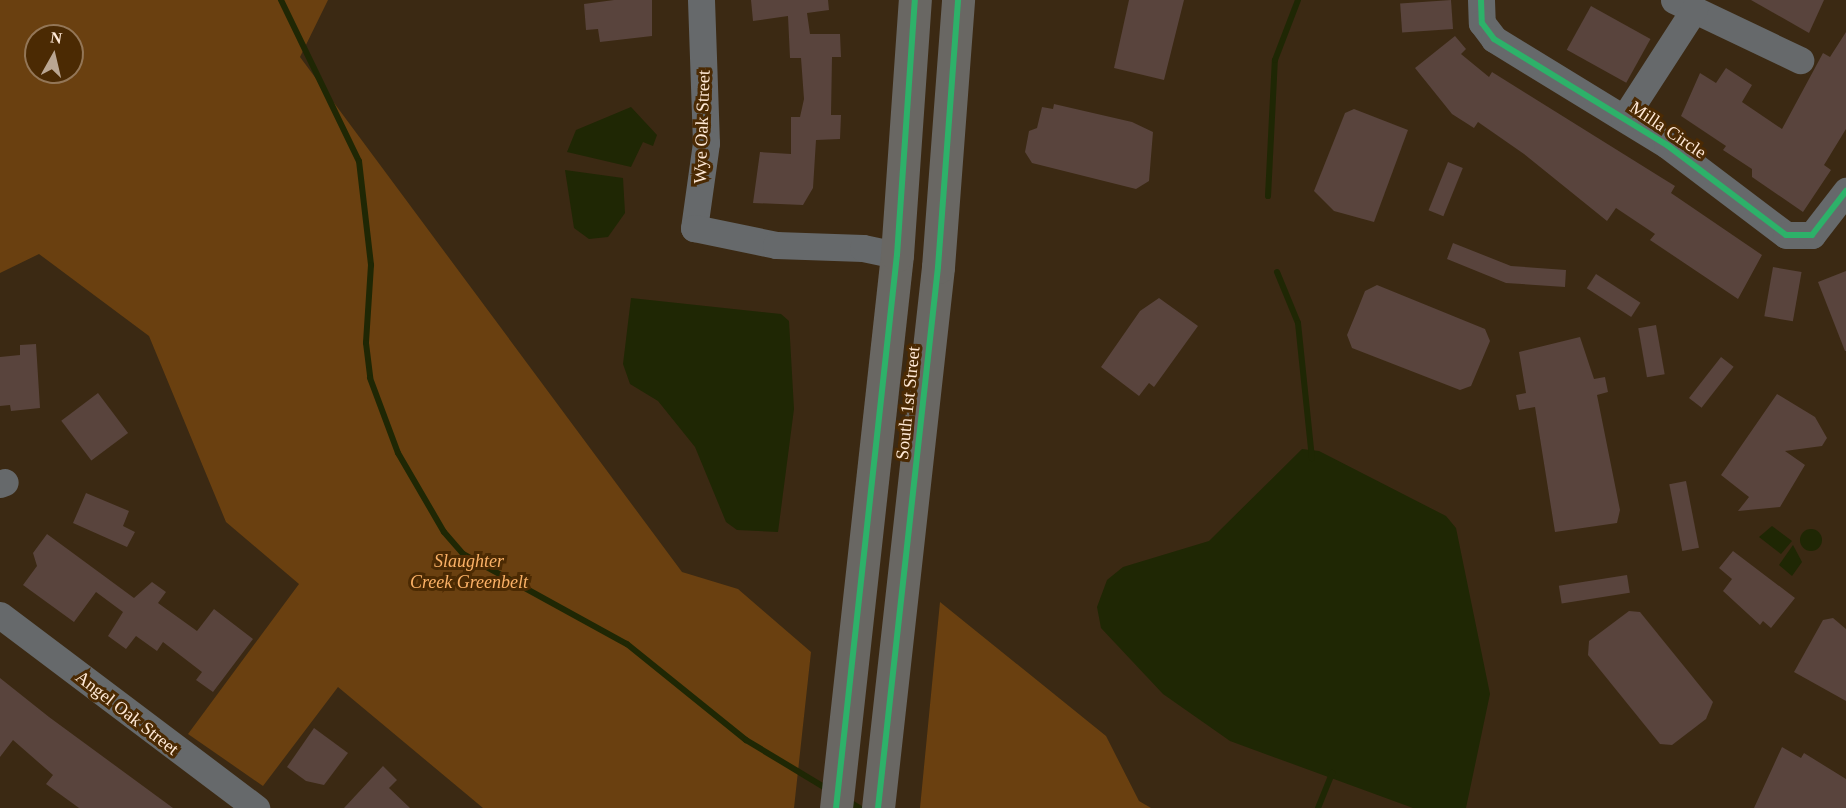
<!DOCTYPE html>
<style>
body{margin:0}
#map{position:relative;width:1846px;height:808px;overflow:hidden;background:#3b2913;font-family:"Times New Roman",serif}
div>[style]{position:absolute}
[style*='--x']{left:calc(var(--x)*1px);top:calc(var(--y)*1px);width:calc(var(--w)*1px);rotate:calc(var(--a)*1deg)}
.green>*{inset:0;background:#6a4010}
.water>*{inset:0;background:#1f2704}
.round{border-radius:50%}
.stream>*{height:6px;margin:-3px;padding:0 3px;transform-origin:3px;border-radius:3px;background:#1f2704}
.building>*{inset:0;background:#59443d;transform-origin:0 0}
.minor>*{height:27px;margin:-13.5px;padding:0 13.5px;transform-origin:13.5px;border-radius:13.5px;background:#66696b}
.major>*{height:33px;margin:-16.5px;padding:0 16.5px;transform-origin:16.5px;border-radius:16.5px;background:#696763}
.cycleway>*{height:6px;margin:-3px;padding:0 3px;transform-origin:3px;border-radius:3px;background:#2db169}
span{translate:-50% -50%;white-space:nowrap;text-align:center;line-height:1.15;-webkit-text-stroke:6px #4b2a03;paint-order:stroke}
.street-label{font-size:18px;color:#ffe9d6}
.park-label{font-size:18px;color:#fbb166;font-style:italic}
.north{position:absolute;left:24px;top:24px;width:60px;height:60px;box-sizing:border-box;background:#4b2a03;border:2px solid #937657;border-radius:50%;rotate:8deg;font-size:16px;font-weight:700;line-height:24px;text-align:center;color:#ffe9d6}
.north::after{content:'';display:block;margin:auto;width:21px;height:27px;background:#baa692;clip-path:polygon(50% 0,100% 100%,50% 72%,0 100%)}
</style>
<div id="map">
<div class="green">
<i style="clip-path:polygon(evenodd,0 0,328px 0,300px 57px,682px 572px,738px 589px,811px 652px,794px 808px,483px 808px,338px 687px,263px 786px,188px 734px,299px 584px,226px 522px,149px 336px,39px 254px,0 273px,0 0,36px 36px,72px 36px,72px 72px,36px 72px,36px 36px)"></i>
<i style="clip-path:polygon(940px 602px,1106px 736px,1139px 801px,1151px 808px,920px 808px)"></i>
</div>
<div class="water">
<i style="clip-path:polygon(631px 107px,657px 135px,653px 146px,643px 142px,631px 167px,567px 152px,576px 130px)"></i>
<i style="clip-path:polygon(565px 170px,623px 178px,625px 213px,608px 237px,589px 239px,574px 228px)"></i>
<i style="clip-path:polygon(631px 298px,781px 314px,789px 321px,794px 409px,778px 532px,737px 530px,726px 522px,695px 447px,658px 401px,630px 384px,623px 364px)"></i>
<i style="clip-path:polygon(1302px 449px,1319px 451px,1446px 516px,1456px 528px,1490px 694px,1466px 808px,1413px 808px,1230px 741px,1163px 694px,1101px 628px,1097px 607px,1107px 580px,1123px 567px,1209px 541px)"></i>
<i style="clip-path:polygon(1772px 526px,1792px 541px,1781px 554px,1759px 537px)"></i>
<i class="round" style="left:1800px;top:529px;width:22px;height:22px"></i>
<i style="clip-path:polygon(1793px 545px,1802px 562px,1792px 576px,1779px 565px)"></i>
</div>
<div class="stream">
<i style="--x:281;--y:0;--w:179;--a:64.2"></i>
<i style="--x:359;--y:161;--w:105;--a:83.4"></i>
<i style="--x:371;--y:265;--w:78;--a:93.7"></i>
<i style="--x:366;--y:343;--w:35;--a:83"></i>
<i style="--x:370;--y:378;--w:80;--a:69.5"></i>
<i style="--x:398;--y:453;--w:91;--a:59.8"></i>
<i style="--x:444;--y:532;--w:29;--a:49"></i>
<i style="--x:463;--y:554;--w:187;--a:28.8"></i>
<i style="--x:627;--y:644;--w:153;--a:38.9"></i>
<i style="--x:746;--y:740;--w:97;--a:31.1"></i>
<i style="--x:1268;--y:196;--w:136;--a:-87.1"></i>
<i style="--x:1275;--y:60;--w:64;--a:-69"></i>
<i style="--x:1277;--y:272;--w:55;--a:67.6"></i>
<i style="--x:1298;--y:323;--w:136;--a:84.1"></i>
<i style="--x:848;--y:801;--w:13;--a:32"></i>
<i style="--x:1318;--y:808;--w:38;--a:-68"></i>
</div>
<div class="building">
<i style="clip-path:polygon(614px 0,652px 0,652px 36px,600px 42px,598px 29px,586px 30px,584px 4px)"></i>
<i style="clip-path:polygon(751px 0,828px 0,829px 10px,807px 13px,810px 34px,840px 34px,841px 57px,832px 57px,831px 115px,841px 115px,840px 139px,816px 140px,813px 188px,803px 205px,753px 203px,760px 152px,791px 154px,791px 117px,800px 117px,804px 99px,801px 58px,790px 58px,788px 16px,753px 21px)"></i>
<i style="clip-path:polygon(1129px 0,1184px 0,1164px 80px,1114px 68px)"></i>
<i style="left:1451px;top:0;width:29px;height:51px;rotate:86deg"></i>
<i style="clip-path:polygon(1751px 0,1824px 0,1809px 33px)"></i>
<i style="left:1591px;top:6px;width:68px;height:50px;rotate:29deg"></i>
<i style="clip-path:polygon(1846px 32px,1846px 129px,1824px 165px,1831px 170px,1803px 212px,1752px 177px,1752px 169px,1723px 150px,1726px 146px,1681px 116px,1700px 73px,1716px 83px,1726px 68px,1752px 85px,1742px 102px,1782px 129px,1823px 53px,1830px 57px)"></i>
<i style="clip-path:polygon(1455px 36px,1466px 49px,1461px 54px,1489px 77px,1492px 72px,1662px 178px,1675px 186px,1671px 193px,1762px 255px,1738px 299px,1650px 240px,1655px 234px,1616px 208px,1607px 221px,1524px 154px,1478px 122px,1474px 128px,1452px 114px,1415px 68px)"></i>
<i style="clip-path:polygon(1054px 104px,1132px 122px,1153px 132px,1149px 181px,1136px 189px,1032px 163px,1025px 152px,1029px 131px,1037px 128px,1042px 107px,1053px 109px)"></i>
<i style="clip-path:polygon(1354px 109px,1408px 130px,1374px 222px,1334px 211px,1314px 191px,1345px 113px)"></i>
<i style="left:1448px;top:162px;width:16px;height:52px;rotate:22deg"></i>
<i style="clip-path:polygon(1453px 243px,1511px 266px,1566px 270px,1565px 287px,1506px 283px,1447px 259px)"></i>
<i style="left:1773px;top:267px;width:29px;height:50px;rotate:10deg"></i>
<i style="clip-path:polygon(1846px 271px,1846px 351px,1845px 351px,1818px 282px)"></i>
<i style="left:1596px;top:274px;width:53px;height:17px;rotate:33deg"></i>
<i style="clip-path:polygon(1377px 285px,1485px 329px,1490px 341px,1471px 386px,1460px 390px,1352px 348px,1347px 335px,1357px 311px,1365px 291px)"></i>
<i style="clip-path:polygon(1159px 298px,1198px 326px,1154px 387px,1149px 383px,1139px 396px,1101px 367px,1140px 311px)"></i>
<i style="left:1656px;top:325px;width:50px;height:18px;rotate:80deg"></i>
<i style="clip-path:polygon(1580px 337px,1594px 379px,1605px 377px,1608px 392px,1597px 395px,1620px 510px,1617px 523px,1555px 532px,1535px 407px,1519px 410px,1516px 395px,1526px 393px,1519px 352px)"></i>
<i style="clip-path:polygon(36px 344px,40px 408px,11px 411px,10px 405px,0 406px,0 357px,20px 355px,20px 345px)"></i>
<i style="left:1721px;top:357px;width:16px;height:52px;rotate:38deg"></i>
<i style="left:98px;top:393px;width:50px;height:46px;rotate:53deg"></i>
<i style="clip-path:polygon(1777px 394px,1815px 417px,1827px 438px,1822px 446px,1785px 451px,1805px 465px,1780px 507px,1738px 511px,1749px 497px,1721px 475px)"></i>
<i style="left:1686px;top:481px;width:68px;height:17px;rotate:79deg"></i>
<i style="clip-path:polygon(86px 493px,129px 511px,123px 526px,135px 532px,127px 547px,73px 523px)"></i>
<i style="clip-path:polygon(47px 534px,134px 598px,152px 582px,166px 592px,158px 603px,197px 631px,214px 609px,253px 639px,213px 692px,196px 680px,202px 672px,163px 642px,157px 651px,136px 636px,126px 649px,108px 636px,123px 612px,96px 592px,74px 622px,23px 585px,37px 566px,33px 553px)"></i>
<i style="clip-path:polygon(1733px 551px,1795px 598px,1771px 628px,1763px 621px,1760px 625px,1723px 591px,1732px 579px,1719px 568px)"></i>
<i style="left:1627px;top:575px;width:18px;height:69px;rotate:81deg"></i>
<i style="clip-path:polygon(1629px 611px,1640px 612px,1713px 702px,1706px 719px,1672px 745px,1660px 744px,1588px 655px,1589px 641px)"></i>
<i style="clip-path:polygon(1833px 618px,1846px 629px,1846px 701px,1794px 672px,1823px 620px)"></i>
<i style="clip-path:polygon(0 678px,49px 717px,173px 808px,79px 808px,46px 784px,53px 775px,13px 740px,0 757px)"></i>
<i style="clip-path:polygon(314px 728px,348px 753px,324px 785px,306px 781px,287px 767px)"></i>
<i style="clip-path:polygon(1782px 747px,1801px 758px,1804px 753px,1846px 779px,1846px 808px,1754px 808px)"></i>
<i style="clip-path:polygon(383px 766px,397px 780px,389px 788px,410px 808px,344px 808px)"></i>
</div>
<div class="minor">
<i style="--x:701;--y:0;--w:143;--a:88"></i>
<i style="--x:706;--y:143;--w:86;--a:98"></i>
<i style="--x:694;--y:228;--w:84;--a:11.7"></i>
<i style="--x:776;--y:245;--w:87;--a:2"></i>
<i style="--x:863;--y:248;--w:35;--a:12"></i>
<i style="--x:1481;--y:0;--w:23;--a:88"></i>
<i style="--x:1482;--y:23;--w:20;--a:53"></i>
<i style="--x:1494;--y:39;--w:203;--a:31.5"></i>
<i style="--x:1667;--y:145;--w:149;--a:37.1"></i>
<i style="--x:1786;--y:235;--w:26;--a:0"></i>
<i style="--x:1812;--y:235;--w:56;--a:-52.3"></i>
<i style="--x:1674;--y:0;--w:140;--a:25.5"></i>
<i style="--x:1624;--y:118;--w:129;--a:-57.1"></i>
<i style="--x:0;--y:484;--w:5;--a:-22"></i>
<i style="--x:0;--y:615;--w:321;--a:37"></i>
</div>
<div class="major">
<i style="--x:836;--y:808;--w:556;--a:-83.71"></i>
<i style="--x:897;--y:255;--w:256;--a:-86"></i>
<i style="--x:878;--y:808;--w:544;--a:-83.67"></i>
<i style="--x:938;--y:267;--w:268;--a:-85.7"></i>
</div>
<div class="cycleway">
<i style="--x:1481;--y:0;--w:23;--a:88"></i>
<i style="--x:1482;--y:23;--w:20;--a:53"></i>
<i style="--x:1494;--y:39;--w:203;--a:31.5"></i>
<i style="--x:1667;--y:145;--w:149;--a:37.1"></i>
<i style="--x:1786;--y:235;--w:26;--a:0"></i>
<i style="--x:1812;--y:235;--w:56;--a:-52.3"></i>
<i style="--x:836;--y:808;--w:556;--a:-83.71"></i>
<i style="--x:897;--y:255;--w:256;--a:-86"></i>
<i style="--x:878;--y:808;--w:544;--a:-83.67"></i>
<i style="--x:938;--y:267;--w:268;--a:-85.7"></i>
</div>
<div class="street-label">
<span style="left:702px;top:127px;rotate:-88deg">Wye Oak Street</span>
<span style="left:1668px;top:130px;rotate:34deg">Milla Circle</span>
<span style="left:908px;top:403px;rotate:-84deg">South 1st Street</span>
<span style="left:127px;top:713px;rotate:38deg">Angel Oak Street</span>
</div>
<div class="park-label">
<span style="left:469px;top:572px">Slaughter<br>Creek Greenbelt</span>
</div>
<div class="north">N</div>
</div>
